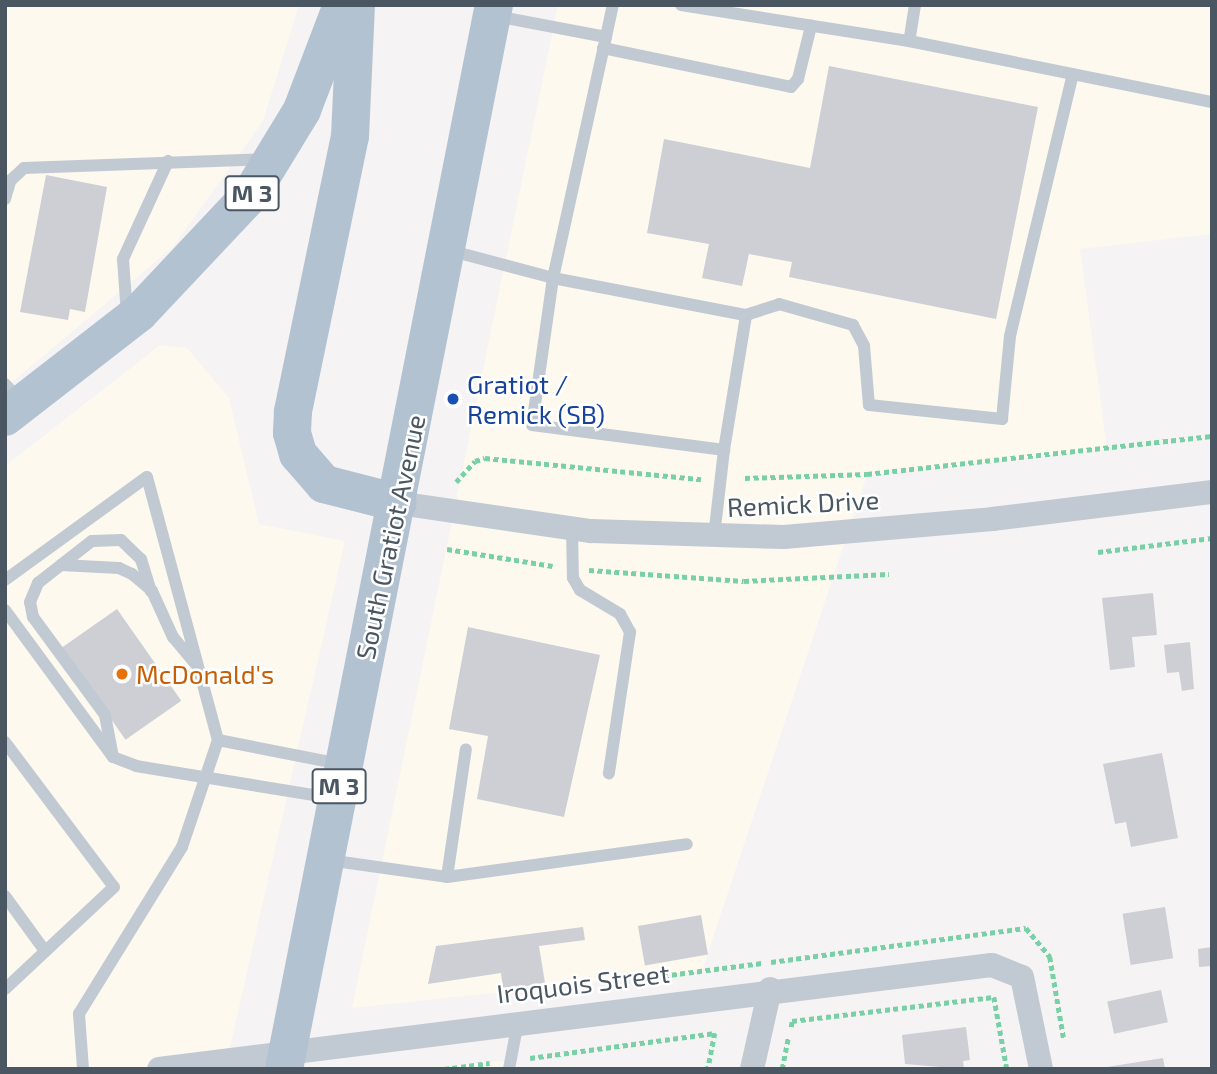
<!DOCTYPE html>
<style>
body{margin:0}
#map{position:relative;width:1217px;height:1074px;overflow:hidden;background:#f5f3f3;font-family:"Exo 2",sans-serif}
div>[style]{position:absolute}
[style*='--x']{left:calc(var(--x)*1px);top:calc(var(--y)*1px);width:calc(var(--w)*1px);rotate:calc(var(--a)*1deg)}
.commercial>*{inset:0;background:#fdf9ef}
.building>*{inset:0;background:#cdcfd5;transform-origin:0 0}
.path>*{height:4.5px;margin-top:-2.25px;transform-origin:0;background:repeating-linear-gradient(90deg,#7ad0a6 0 5px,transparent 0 8.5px)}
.lane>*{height:12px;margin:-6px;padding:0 6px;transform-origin:6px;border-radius:6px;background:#c1cad2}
.street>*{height:24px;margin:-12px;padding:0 12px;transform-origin:12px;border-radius:12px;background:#c1cad2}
.primary>*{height:38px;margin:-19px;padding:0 19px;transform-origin:19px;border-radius:19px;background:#b3c2d1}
.dots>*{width:19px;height:19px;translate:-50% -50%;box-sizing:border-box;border:4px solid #fff;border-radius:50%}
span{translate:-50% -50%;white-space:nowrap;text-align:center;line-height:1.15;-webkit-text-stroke:5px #fff;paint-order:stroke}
.shield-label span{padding:2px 5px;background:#fff;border:2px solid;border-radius:5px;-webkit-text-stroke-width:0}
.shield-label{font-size:24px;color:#4a5661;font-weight:700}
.transit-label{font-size:26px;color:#164399}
.left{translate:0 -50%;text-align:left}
.street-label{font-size:26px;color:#4a5661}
.food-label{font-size:26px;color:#c56008}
.frame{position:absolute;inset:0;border:7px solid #4a5661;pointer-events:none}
</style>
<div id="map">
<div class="commercial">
<i style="clip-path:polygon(5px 5px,299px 5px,263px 121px,173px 247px,5px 388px)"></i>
<i style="clip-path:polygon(558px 5px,1212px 5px,1212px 234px,1080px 249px,1107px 449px,867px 475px,702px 971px,352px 1008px)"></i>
<i style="clip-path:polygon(160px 345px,187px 348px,229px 398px,259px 524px,345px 541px,225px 1069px,5px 1069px,5px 466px)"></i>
<i style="clip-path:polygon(510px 1060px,509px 1069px,419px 1069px)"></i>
</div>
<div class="building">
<i style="clip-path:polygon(829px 66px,1038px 107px,996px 319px,789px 277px,792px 262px,749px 254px,742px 286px,702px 278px,709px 244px,647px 233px,664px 139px,810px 168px)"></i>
<i style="clip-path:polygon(46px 175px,107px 187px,85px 312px,70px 309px,68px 320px,20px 312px)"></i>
<i style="clip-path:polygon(1153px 593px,1157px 635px,1132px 637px,1135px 667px,1110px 670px,1102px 598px)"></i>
<i style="left:117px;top:609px;width:112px;height:68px;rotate:55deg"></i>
<i style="clip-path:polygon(468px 627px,600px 655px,564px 817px,477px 799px,488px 736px,449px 729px)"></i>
<i style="clip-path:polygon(1190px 642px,1194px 689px,1182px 691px,1179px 672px,1167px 673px,1164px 645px)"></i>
<i style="clip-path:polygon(1162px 753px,1178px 838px,1131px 847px,1126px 822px,1115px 824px,1103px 764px)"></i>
<i style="left:1165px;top:907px;width:52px;height:43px;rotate:81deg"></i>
<i style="left:701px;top:915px;width:40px;height:64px;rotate:80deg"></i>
<i style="clip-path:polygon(583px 927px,585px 940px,539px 946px,545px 983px,503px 990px,501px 973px,428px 984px,436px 946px)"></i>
<i style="clip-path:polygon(1212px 947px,1212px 966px,1199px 967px,1198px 949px)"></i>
<i style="left:1161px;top:990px;width:33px;height:55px;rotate:78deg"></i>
<i style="clip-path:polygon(966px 1027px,970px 1060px,963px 1061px,964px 1069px,905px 1064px,902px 1035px)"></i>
<i style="clip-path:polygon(1163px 1058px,1165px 1069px,1107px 1069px,1107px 1067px)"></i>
</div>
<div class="path">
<i style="--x:745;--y:478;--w:122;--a:-1.9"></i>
<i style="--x:867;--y:474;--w:347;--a:-6.3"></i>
<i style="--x:456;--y:482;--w:28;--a:-48"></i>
<i style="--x:475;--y:461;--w:10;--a:-17"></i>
<i style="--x:485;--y:458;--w:217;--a:5.6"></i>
<i style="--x:447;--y:549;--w:107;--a:9.1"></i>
<i style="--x:1098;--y:552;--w:115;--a:-7"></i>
<i style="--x:589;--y:570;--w:155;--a:4.1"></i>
<i style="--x:744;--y:581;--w:145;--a:-2.8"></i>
<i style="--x:771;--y:962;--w:257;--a:-7.6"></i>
<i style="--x:1026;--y:928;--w:38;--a:50"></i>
<i style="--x:1050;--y:957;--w:84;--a:80.4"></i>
<i style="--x:638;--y:979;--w:125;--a:-7.4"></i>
<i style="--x:791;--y:1027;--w:6;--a:-81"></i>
<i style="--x:792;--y:1021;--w:203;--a:-6.8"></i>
<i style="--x:994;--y:997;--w:73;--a:79.8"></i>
<i style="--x:530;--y:1058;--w:187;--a:-7.7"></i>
<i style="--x:715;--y:1033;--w:37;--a:101"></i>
<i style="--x:444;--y:1069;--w:46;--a:-7.4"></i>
<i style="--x:782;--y:1069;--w:31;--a:-79"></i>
</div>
<div class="lane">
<i style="--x:681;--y:5;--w:231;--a:9"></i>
<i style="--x:915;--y:5;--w:36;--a:99"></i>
<i style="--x:909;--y:41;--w:309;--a:11.4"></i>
<i style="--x:495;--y:16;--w:113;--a:10.7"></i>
<i style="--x:606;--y:37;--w:247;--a:102.4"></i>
<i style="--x:553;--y:278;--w:197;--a:10.9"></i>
<i style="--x:606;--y:37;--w:33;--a:-78"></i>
<i style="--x:603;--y:48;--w:192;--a:11.7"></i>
<i style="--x:791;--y:87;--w:11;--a:-49"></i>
<i style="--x:798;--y:79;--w:55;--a:-76.2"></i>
<i style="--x:5;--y:199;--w:19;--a:-74"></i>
<i style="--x:10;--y:181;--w:19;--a:-43"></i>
<i style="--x:24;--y:168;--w:240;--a:-2.1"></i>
<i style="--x:448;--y:250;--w:109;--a:14.9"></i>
<i style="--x:553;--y:278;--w:148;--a:98.1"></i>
<i style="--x:532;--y:425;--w:194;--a:7.4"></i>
<i style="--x:724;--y:450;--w:88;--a:96.6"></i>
<i style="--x:127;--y:315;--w:56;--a:-94.1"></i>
<i style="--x:123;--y:259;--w:108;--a:-65.3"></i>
<i style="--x:5;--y:384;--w:24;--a:48"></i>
<i style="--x:724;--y:450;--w:137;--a:-80.7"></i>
<i style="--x:746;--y:315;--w:35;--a:-18"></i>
<i style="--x:779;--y:304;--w:77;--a:15.8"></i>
<i style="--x:853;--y:325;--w:24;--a:62"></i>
<i style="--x:864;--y:346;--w:59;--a:85.2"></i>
<i style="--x:869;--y:405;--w:134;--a:6"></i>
<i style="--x:1002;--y:419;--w:83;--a:-84.5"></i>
<i style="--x:1010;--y:336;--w:269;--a:-76.5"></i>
<i style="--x:572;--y:528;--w:50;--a:88.9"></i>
<i style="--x:573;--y:578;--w:14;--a:60"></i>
<i style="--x:580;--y:590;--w:47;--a:31"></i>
<i style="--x:620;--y:614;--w:21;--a:61"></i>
<i style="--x:630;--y:632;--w:143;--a:98.5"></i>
<i style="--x:61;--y:565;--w:39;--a:-38"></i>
<i style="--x:92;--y:541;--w:29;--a:-2"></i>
<i style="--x:121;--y:540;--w:28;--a:44"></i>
<i style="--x:141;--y:559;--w:34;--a:73"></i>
<i style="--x:5;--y:580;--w:175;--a:-36"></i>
<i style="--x:147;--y:477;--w:272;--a:74.9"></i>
<i style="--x:218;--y:740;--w:113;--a:108.6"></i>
<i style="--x:182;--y:847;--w:196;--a:121.7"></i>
<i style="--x:79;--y:1014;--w:55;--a:85.8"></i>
<i style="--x:5;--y:610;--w:182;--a:53.7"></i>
<i style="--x:113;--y:757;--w:25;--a:21"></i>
<i style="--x:136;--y:766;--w:199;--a:9.3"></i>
<i style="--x:218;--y:740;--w:124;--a:11.1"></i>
<i style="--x:5;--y:742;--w:181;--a:53.1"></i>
<i style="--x:114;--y:887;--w:149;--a:136.9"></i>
<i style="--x:113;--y:757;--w:43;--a:-100.8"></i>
<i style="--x:105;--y:715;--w:122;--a:-126.3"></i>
<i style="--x:33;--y:617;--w:15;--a:-101"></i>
<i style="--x:30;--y:602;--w:21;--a:-67"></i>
<i style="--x:38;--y:583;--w:29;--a:-38"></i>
<i style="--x:61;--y:565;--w:58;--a:3"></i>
<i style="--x:119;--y:568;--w:14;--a:25"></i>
<i style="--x:132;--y:574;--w:26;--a:40"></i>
<i style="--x:152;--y:591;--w:51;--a:65.5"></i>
<i style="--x:173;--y:637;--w:35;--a:50"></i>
<i style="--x:328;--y:860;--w:120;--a:8.1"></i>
<i style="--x:447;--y:877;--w:242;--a:-7.8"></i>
<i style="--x:447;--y:877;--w:129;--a:-81.6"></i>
<i style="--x:5;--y:896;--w:68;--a:54"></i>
<i style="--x:509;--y:1069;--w:48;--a:-79.2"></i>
</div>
<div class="street">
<i style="--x:398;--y:503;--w:195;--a:8.3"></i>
<i style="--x:591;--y:531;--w:193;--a:1.8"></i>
<i style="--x:784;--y:537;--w:209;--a:-4.9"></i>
<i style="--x:992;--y:519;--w:222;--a:-7"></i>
<i style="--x:159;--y:1069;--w:839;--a:-7.12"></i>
<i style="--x:992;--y:965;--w:32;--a:22"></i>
<i style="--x:1022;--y:977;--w:94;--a:78.3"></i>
<i style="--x:752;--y:1069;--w:82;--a:-77.3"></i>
</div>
<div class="primary">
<i style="--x:356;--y:5;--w:131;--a:92.6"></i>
<i style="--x:350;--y:136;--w:282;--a:101.7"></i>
<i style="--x:293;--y:412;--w:21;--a:93"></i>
<i style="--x:292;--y:433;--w:22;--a:74"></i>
<i style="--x:298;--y:454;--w:40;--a:49"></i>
<i style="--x:324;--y:484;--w:76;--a:14.4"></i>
<i style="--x:5;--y:417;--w:170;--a:-37.8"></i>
<i style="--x:139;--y:313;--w:163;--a:-46.7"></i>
<i style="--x:251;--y:194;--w:98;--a:-58.7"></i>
<i style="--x:302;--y:110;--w:112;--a:-69.1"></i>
<i style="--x:284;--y:1069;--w:1085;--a:-78.84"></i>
</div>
<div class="dots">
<i style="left:453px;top:399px;background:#1a4fb4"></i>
<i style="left:122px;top:674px;background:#e8710a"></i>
</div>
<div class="shield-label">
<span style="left:252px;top:193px">M 3</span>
<span style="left:339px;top:786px">M 3</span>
</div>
<div class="transit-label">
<span class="left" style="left:467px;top:399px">Gratiot /<br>Remick (SB)</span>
</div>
<div class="street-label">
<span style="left:803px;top:503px;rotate:-3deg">Remick Drive</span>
<span style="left:390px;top:537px;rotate:-78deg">South Gratiot Avenue</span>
<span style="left:583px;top:983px;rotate:-7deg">Iroquois Street</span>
</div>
<div class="food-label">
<span class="left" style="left:136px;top:674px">McDonald's</span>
</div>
<div class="frame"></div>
</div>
